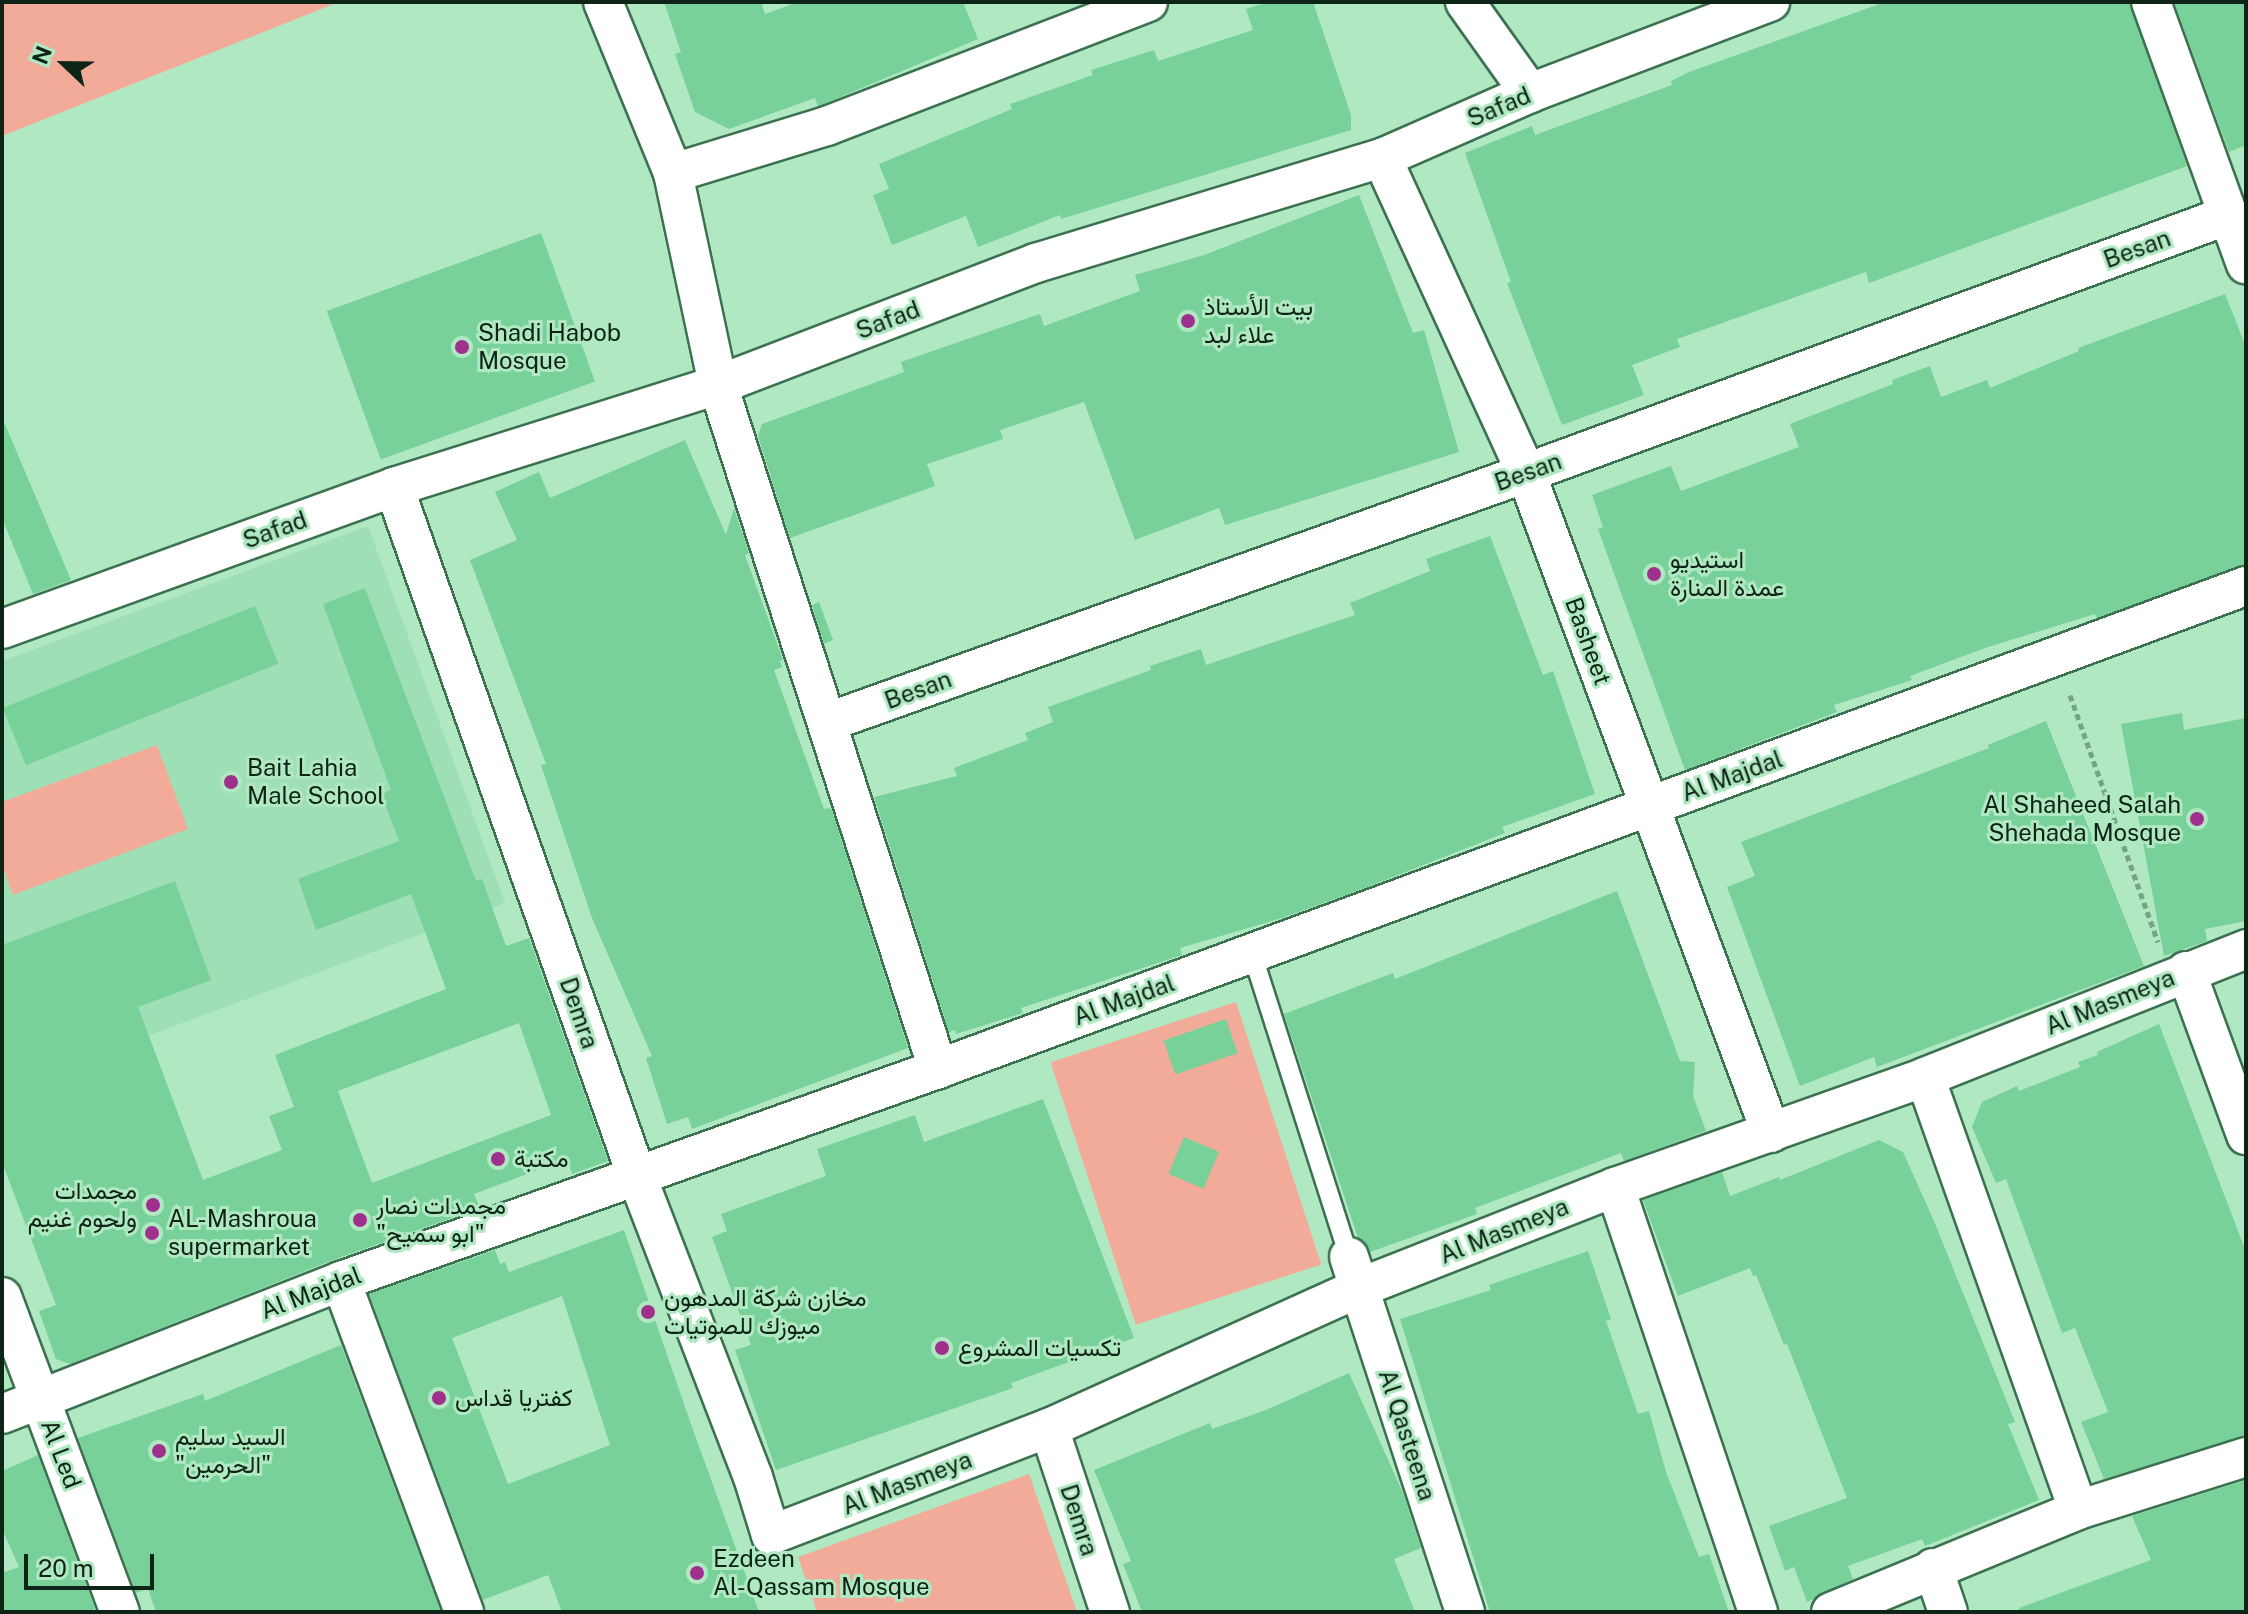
<!DOCTYPE html>
<meta charset="utf-8">
<style>
body{margin:0}
#map{position:relative;width:2248px;height:1614px;overflow:hidden;background:#b0e8c2;font-family:"Public Sans",Vazirmatn,sans-serif}
div>[style]{position:absolute}
[style*='--x']{left:calc(var(--x)*1px);top:calc(var(--y)*1px);width:calc(var(--w)*1px);rotate:calc(var(--a)*1deg)}
.built>*{inset:0;background:#9fdfb5}
.green>*{inset:0;background:#f2ab99;transform-origin:0 0}
.building>*{inset:0;background:#78d199;transform-origin:0 0}
.path>*{height:5px;margin-top:-2.5px;transform-origin:0;background:repeating-linear-gradient(90deg,#77a385 0 6px,transparent 0 10px)}
.roads{filter:drop-shadow(2px 0 #3c7150) drop-shadow(-2px 0 #3c7150) drop-shadow(0 2px #3c7150) drop-shadow(0 -2px #3c7150)}
.service>*{height:18px;margin:-9px;padding:0 9px;transform-origin:9px;border-radius:9px;background:#fff}
.minor>*{height:38px;margin:-19px;padding:0 19px;transform-origin:19px;border-radius:19px;background:#fff}
.dots>*{width:22px;height:22px;translate:-50% -50%;box-sizing:border-box;border:4px solid #b0e8c2;border-radius:50%}
span{translate:-50% -50%;white-space:nowrap;text-align:center;line-height:1.15;-webkit-text-stroke:6px #b0e8c2;paint-order:stroke}
.street-label{font-size:24px;color:#0e2416}
.poi-label{font-size:24px;color:#0e2416}
.left{translate:0 -50%;text-align:left}
.right{translate:-100% -50%;text-align:right}
.frame{position:absolute;inset:0;border:4px solid #0e2416;pointer-events:none}
.north{position:absolute;left:24px;top:24px;width:80px;height:80px;-webkit-text-stroke:6px #b0e8c2;paint-order:stroke;rotate:292deg;font-size:22px;font-weight:700;line-height:32px;text-align:center;color:#0e2416}
.north::after{content:'';display:block;margin:auto;width:28px;height:36px;background:#0e2416;clip-path:polygon(50% 0,100% 100%,50% 72%,0 100%)}
.scale{position:absolute;left:24px;top:1554px;width:130px;height:36px;box-sizing:border-box;border:4px solid #0e2416;border-top:0;padding-left:10px;font-size:24px;line-height:28px;white-space:nowrap;color:#0e2416;-webkit-text-stroke:6px #b0e8c2;paint-order:stroke}
</style>
<div id="map">
<div class="built">
<i style="clip-path:polygon(368px 526px,505px 903px,2px 1090px,2px 661px)"></i>
</div>
<div class="green">
<i style="clip-path:polygon(2px 2px,339px 2px,2px 136px)"></i>
<i style="clip-path:polygon(157px 745px,188px 829px,13px 895px,2px 865px,2px 802px)"></i>
<i style="left:1236px;top:1002px;width:276px;height:195px;rotate:72deg"></i>
<i style="clip-path:polygon(1029px 1474px,1077px 1612px,817px 1612px,798px 1557px)"></i>
</div>
<div class="building">
<i style="clip-path:polygon(664px 2px,761px 2px,765px 14px,798px 2px,963px 2px,978px 39px,831px 101px,818px 106px,815px 98px,729px 129px,695px 112px,675px 54px,681px 52px)"></i>
<i style="clip-path:polygon(1267px 2px,1313px 2px,1351px 115px,1351px 130px,1061px 219px,1060px 215px,978px 247px,966px 216px,892px 245px,873px 195px,889px 189px,879px 164px,1012px 109px,1010px 104px,1093px 75px,1091px 70px,1154px 50px,1158px 61px,1253px 30px,1246px 9px)"></i>
<i style="clip-path:polygon(1885px 2px,2130px 2px,2187px 166px,1869px 283px,1866px 272px,1677px 339px,1680px 347px,1632px 365px,1644px 395px,1562px 425px,1507px 283px,1511px 282px,1465px 153px,1532px 126px,1535px 135px,1672px 85px,1671px 81px,1689px 72px)"></i>
<i style="clip-path:polygon(2174px 2px,2246px 2px,2246px 145px,2229px 152px)"></i>
<i style="clip-path:polygon(1359px 195px,1413px 333px,1424px 330px,1459px 452px,1225px 525px,1219px 508px,1135px 540px,1084px 402px,1000px 430px,1003px 439px,927px 464px,935px 486px,790px 538px,758px 436px,762px 424px,904px 372px,901px 362px,1040px 314px,1044px 326px,1140px 291px,1135px 275px,1204px 255px)"></i>
<i style="left:541px;top:233px;width:158px;height:228px;rotate:70deg"></i>
<i style="clip-path:polygon(2225px 294px,2246px 347px,2246px 565px,2097px 618px,2095px 614px,1985px 648px,1910px 676px,1912px 680px,1834px 705px,1837px 712px,1685px 770px,1598px 529px,1603px 527px,1592px 495px,1671px 466px,1681px 491px,1799px 447px,1790px 424px,1893px 384px,1892px 380px,1930px 366px,1941px 397px,1987px 380px,1990px 388px,2079px 351px,2078px 348px)"></i>
<i style="clip-path:polygon(4px 422px,71px 580px,33px 594px,2px 518px)"></i>
<i style="clip-path:polygon(685px 440px,726px 535px,734px 508px,749px 553px,745px 555px,783px 660px,780px 661px,782px 667px,774px 670px,824px 809px,831px 808px,908px 1048px,692px 1129px,688px 1117px,667px 1124px,646px 1058px,652px 1056px,592px 918px,541px 765px,546px 764px,470px 560px,517px 540px,495px 492px,539px 472px,550px 498px)"></i>
<i style="clip-path:polygon(1490px 536px,1543px 675px,1553px 671px,1595px 794px,1502px 827px,1505px 833px,1365px 888px,1282px 918px,1180px 948px,1182px 955px,1021px 1008px,1023px 1013px,956px 1034px,955px 1030px,949px 1032px,874px 797px,957px 776px,954px 768px,1028px 740px,1025px 733px,1053px 722px,1048px 707px,1151px 670px,1150px 666px,1201px 649px,1206px 665px,1355px 615px,1350px 603px,1430px 571px,1426px 559px)"></i>
<i style="clip-path:polygon(evenodd,365px 588px,476px 881px,482px 879px,506px 946px,529px 938px,608px 1161px,572px 1174px,567px 1159px,474px 1194px,480px 1208px,333px 1260px,70px 1364px,56px 1359px,39px 1311px,56px 1305px,2px 1162px,2px 945px,175px 881px,211px 980px,138px 1007px,203px 1180px,282px 1150px,269px 1116px,294px 1107px,275px 1055px,446px 989px,411px 894px,316px 930px,298px 879px,399px 841px,381px 794px,391px 790px,323px 604px,365px 588px,519px 1023px,551px 1115px,372px 1183px,338px 1091px,519px 1023px)"></i>
<i style="clip-path:polygon(819px 602px,833px 640px,824px 644px,812px 605px)"></i>
<i style="left:255px;top:606px;width:62px;height:272px;rotate:68deg"></i>
<i style="clip-path:polygon(2182px 713px,2184px 730px,2246px 718px,2246px 921px,2205px 929px,2207px 941px,2164px 956px,2121px 724px)"></i>
<i style="clip-path:polygon(2046px 721px,2144px 966px,1877px 1067px,1874px 1057px,1800px 1086px,1727px 887px,1755px 876px,1741px 842px,1989px 748px,1988px 745px)"></i>
<i style="clip-path:polygon(1617px 891px,1680px 1061px,1695px 1062px,1693px 1096px,1706px 1131px,1624px 1161px,1621px 1153px,1475px 1208px,1477px 1214px,1370px 1252px,1358px 1238px,1284px 1014px,1393px 973px,1395px 979px)"></i>
<i style="left:1226px;top:1019px;width:36px;height:66px;rotate:71deg"></i>
<i style="clip-path:polygon(2159px 1024px,2246px 1252px,2246px 1436px,2104px 1479px,2081px 1422px,2108px 1412px,2075px 1328px,2062px 1333px,2006px 1179px,1996px 1183px,1972px 1127px,1982px 1102px,2017px 1086px,2019px 1091px,2080px 1067px,2078px 1062px,2098px 1055px,2097px 1052px)"></i>
<i style="clip-path:polygon(1043px 1099px,1134px 1338px,1011px 1383px,1013px 1388px,776px 1470px,735px 1350px,751px 1345px,712px 1237px,727px 1231px,721px 1214px,826px 1176px,817px 1149px,915px 1115px,924px 1142px)"></i>
<i style="left:1184px;top:1137px;width:38px;height:40px;rotate:23deg"></i>
<i style="clip-path:polygon(1879px 1140px,1903px 1152px,1934px 1221px,2015px 1422px,2008px 1424px,2039px 1500px,1925px 1546px,1922px 1539px,1848px 1566px,1853px 1579px,1807px 1602px,1794px 1567px,1785px 1571px,1769px 1526px,1847px 1498px,1787px 1344px,1784px 1345px,1756px 1275px,1753px 1276px,1750px 1268px,1678px 1296px,1643px 1200px,1722px 1172px,1730px 1196px,1779px 1177px,1780px 1180px)"></i>
<i style="clip-path:polygon(evenodd,624px 1230px,692px 1427px,759px 1612px,562px 1612px,548px 1575px,483px 1600px,369px 1294px,495px 1250px,500px 1264px,505px 1262px,509px 1272px,624px 1230px,562px 1296px,610px 1445px,508px 1484px,452px 1338px,562px 1296px)"></i>
<i style="clip-path:polygon(1588px 1251px,1611px 1319px,1606px 1321px,1638px 1414px,1649px 1411px,1666px 1472px,1699px 1557px,1709px 1554px,1729px 1612px,1490px 1612px,1400px 1319px,1491px 1290px,1489px 1285px)"></i>
<i style="clip-path:polygon(341px 1345px,441px 1612px,156px 1612px,148px 1589px,136px 1593px,78px 1438px,203px 1394px,205px 1401px)"></i>
<i style="clip-path:polygon(1349px 1373px,1403px 1493px,1421px 1548px,1394px 1559px,1415px 1612px,1142px 1612px,1123px 1564px,1131px 1561px,1094px 1470px,1210px 1423px,1212px 1429px,1266px 1410px)"></i>
<i style="clip-path:polygon(38px 1455px,95px 1609px,86px 1612px,2px 1612px,2px 1573px,19px 1567px,2px 1529px,2px 1471px)"></i>
<i style="clip-path:polygon(2246px 1480px,2246px 1612px,2020px 1612px,2019px 1608px,2151px 1560px,2132px 1516px)"></i>
</div>
<div class="path">
<i style="--x:2070;--y:695;--w:262;--a:70.4"></i>
</div>
<div class="roads">
<div class="service">
<i style="--x:1252;--y:953;--w:319;--a:72.3"></i>
</div>
<div class="minor">
<i style="--x:603;--y:2;--w:185;--a:67.7"></i>
<i style="--x:673;--y:173;--w:217;--a:78"></i>
<i style="--x:718;--y:385;--w:719;--a:72.17"></i>
<i style="--x:1465;--y:2;--w:112;--a:54.5"></i>
<i style="--x:2151;--y:2;--w:279;--a:70.1"></i>
<i style="--x:1382;--y:158;--w:346;--a:65.4"></i>
<i style="--x:1526;--y:473;--w:704;--a:69.63"></i>
<i style="--x:673;--y:173;--w:161;--a:-17"></i>
<i style="--x:827;--y:126;--w:344;--a:-21.1"></i>
<i style="--x:394;--y:487;--w:728;--a:70.59"></i>
<i style="--x:636;--y:1174;--w:325;--a:68.9"></i>
<i style="--x:753;--y:1477;--w:61;--a:72.8"></i>
<i style="--x:771;--y:1535;--w:298;--a:-21.1"></i>
<i style="--x:1049;--y:1428;--w:340;--a:-24.3"></i>
<i style="--x:1359;--y:1288;--w:275;--a:-21.5"></i>
<i style="--x:1615;--y:1187;--w:329;--a:-19.5"></i>
<i style="--x:1925;--y:1077;--w:346;--a:-21.7"></i>
<i style="--x:2;--y:629;--w:417;--a:-19.9"></i>
<i style="--x:394;--y:487;--w:340;--a:-17.5"></i>
<i style="--x:718;--y:385;--w:341;--a:-21"></i>
<i style="--x:1036;--y:263;--w:362;--a:-16.9"></i>
<i style="--x:1382;--y:158;--w:162;--a:-23.7"></i>
<i style="--x:1530;--y:93;--w:257;--a:-20.8"></i>
<i style="--x:828;--y:722;--w:741;--a:-19.63"></i>
<i style="--x:1526;--y:473;--w:746;--a:-20.16"></i>
<i style="--x:2186;--y:971;--w:175;--a:69.9"></i>
<i style="--x:1925;--y:1077;--w:459;--a:70.5"></i>
<i style="--x:1615;--y:1187;--w:448;--a:71.4"></i>
<i style="--x:1349;--y:1257;--w:373;--a:71.9"></i>
<i style="--x:341;--y:1281;--w:353;--a:69.6"></i>
<i style="--x:2;--y:1297;--w:336;--a:69.5"></i>
<i style="--x:2;--y:1414;--w:364;--a:-21.4"></i>
<i style="--x:341;--y:1281;--w:634;--a:-19.55"></i>
<i style="--x:938;--y:1069;--w:1394;--a:-20.27"></i>
<i style="--x:1049;--y:1428;--w:194;--a:71.7"></i>
<i style="--x:1933;--y:1568;--w:46;--a:71.2"></i>
<i style="--x:1831;--y:1612;--w:267;--a:-22.4"></i>
<i style="--x:2078;--y:1510;--w:176;--a:-17.5"></i>
</div>
</div>
<div class="dots">
<i style="left:1188px;top:321px;background:#a0308e"></i>
<i style="left:462px;top:347px;background:#a0308e"></i>
<i style="left:1654px;top:574px;background:#a0308e"></i>
<i style="left:231px;top:782px;background:#a0308e"></i>
<i style="left:2197px;top:819px;background:#a0308e"></i>
<i style="left:498px;top:1159px;background:#a0308e"></i>
<i style="left:153px;top:1205px;background:#a0308e"></i>
<i style="left:360px;top:1220px;background:#a0308e"></i>
<i style="left:152px;top:1233px;background:#a0308e"></i>
<i style="left:648px;top:1312px;background:#a0308e"></i>
<i style="left:942px;top:1348px;background:#a0308e"></i>
<i style="left:439px;top:1398px;background:#a0308e"></i>
<i style="left:159px;top:1451px;background:#a0308e"></i>
<i style="left:697px;top:1573px;background:#a0308e"></i>
</div>
<div class="street-label">
<span style="left:1499px;top:107px;rotate:-23deg">Safad</span>
<span style="left:2137px;top:249px;rotate:-20deg">Besan</span>
<span style="left:888px;top:320px;rotate:-21deg">Safad</span>
<span style="left:1528px;top:472px;rotate:-20deg">Besan</span>
<span style="left:275px;top:530px;rotate:-20deg">Safad</span>
<span style="left:1588px;top:641px;rotate:70deg">Basheet</span>
<span style="left:918px;top:690px;rotate:-20deg">Besan</span>
<span style="left:1732px;top:776px;rotate:-20deg">Al Majdal</span>
<span style="left:1124px;top:1000px;rotate:-20deg">Al Majdal</span>
<span style="left:2110px;top:1002px;rotate:-22deg">Al Masmeya</span>
<span style="left:579px;top:1013px;rotate:71deg">Demra</span>
<span style="left:1504px;top:1231px;rotate:-22deg">Al Masmeya</span>
<span style="left:311px;top:1293px;rotate:-21deg">Al Majdal</span>
<span style="left:1407px;top:1435px;rotate:72deg">Al Qasteena</span>
<span style="left:61px;top:1454px;rotate:69deg">Al Led</span>
<span style="left:907px;top:1483px;rotate:-21deg">Al Masmeya</span>
<span style="left:1079px;top:1520px;rotate:72deg">Demra</span>
</div>
<div class="poi-label">
<span class="left" style="left:1204px;top:321px">بيت الأستاذ<br>علاء لبد</span>
<span class="left" style="left:478px;top:347px">Shadi Habob<br>Mosque</span>
<span class="left" style="left:1670px;top:574px">استيديو<br>عمدة المنارة</span>
<span class="left" style="left:247px;top:782px">Bait Lahia<br>Male School</span>
<span class="right" style="left:2181px;top:819px">Al Shaheed Salah<br>Shehada Mosque</span>
<span class="left" style="left:514px;top:1159px">مكتبة</span>
<span class="right" style="left:137px;top:1205px">مجمدات<br>ولحوم غنيم</span>
<span class="left" style="left:376px;top:1220px">مجمدات نصار<br>"ابو سميح"</span>
<span class="left" style="left:168px;top:1233px">AL-Mashroua<br>supermarket</span>
<span class="left" style="left:664px;top:1312px">مخازن شركة المدهون<br>ميوزك للصوتيات</span>
<span class="left" style="left:958px;top:1348px">تكسيات المشروع</span>
<span class="left" style="left:455px;top:1398px">كفتريا قداس</span>
<span class="left" style="left:175px;top:1451px">السيد سليم<br>"الحرمين"</span>
<span class="left" style="left:713px;top:1573px">Ezdeen<br>Al-Qassam Mosque</span>
</div>
<div class="frame"></div>
<div class="north">N</div>
<div class="scale">20 m</div>
</div>
